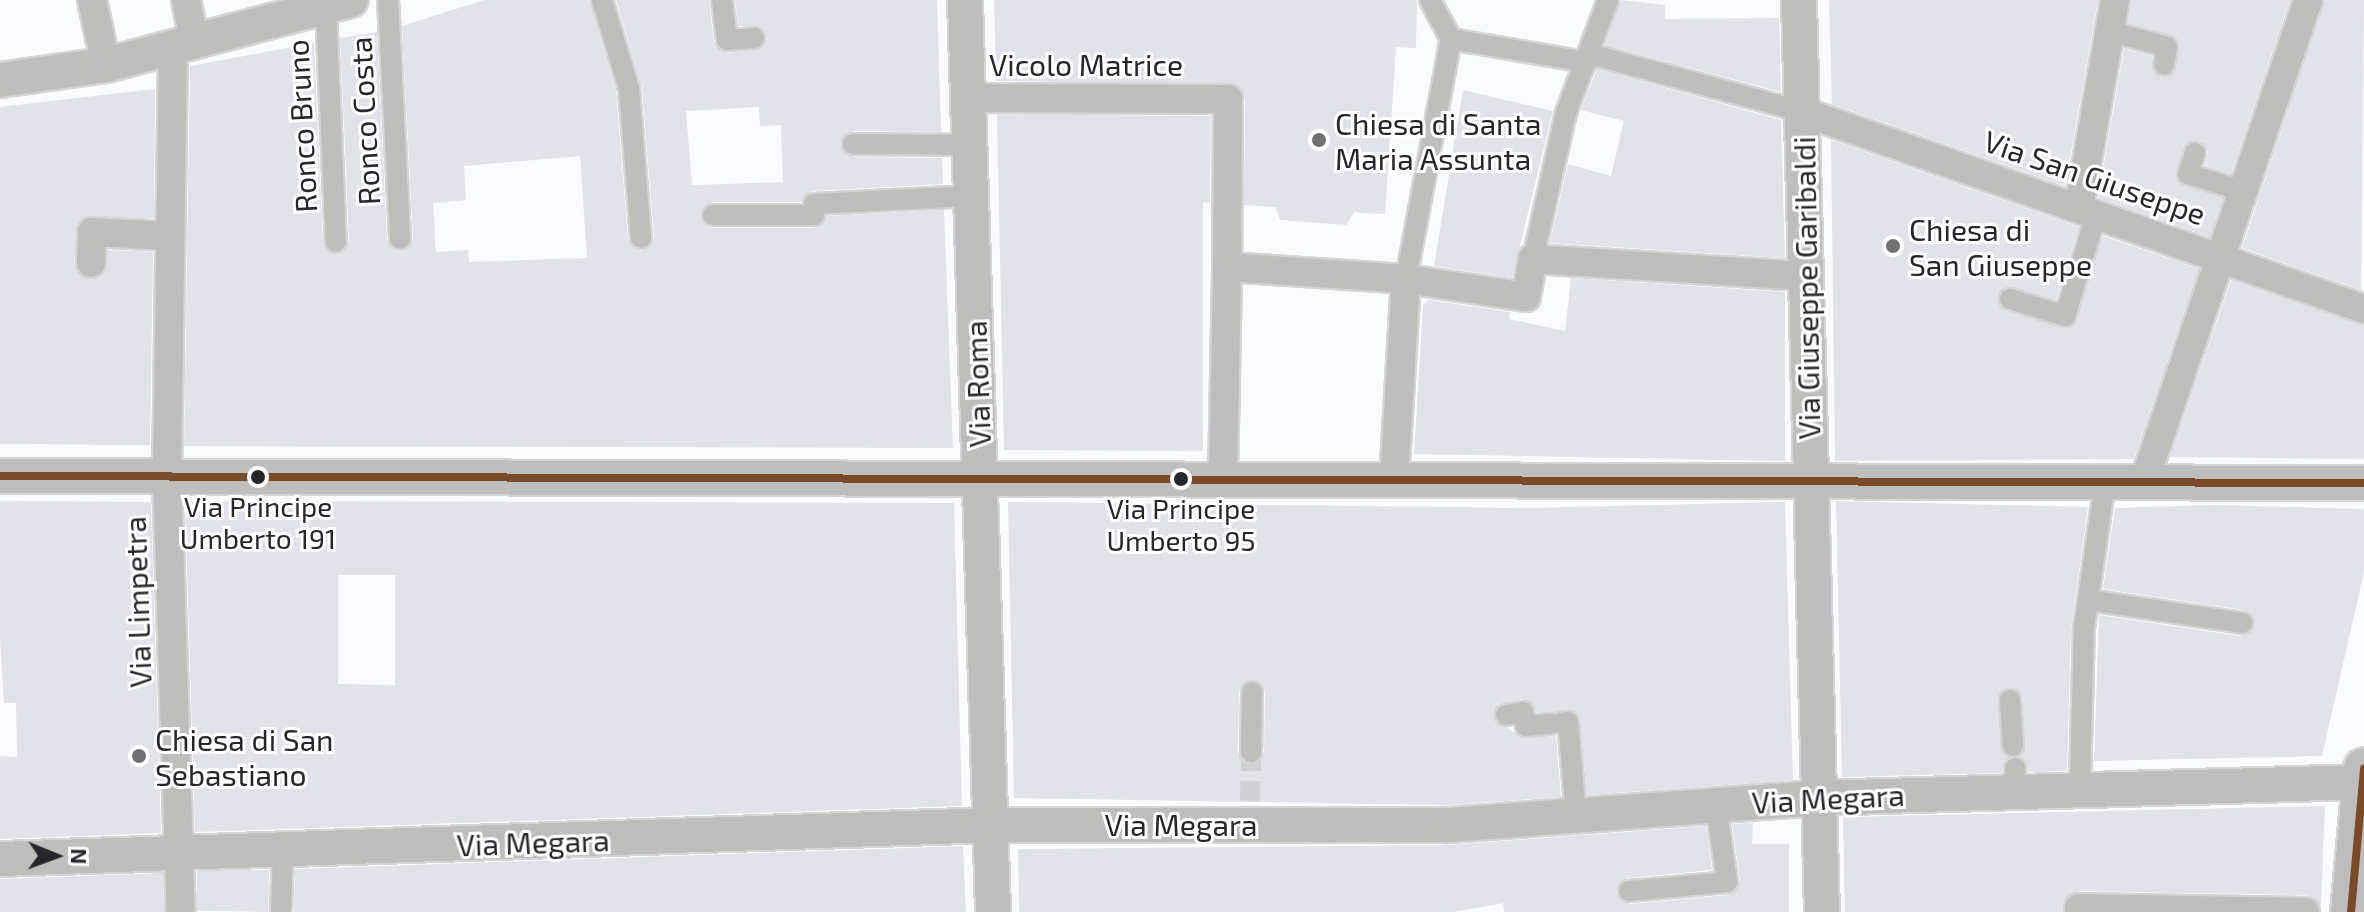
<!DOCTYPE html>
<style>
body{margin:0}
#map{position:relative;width:2364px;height:912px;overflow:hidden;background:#fafbfd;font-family:"Exo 2",sans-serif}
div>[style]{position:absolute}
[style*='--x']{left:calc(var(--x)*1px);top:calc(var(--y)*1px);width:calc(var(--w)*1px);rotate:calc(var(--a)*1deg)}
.building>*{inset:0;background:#e2e3e8;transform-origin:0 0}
.pedestrian-tunnel>*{height:20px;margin-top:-10px;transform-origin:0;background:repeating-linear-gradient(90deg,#d0d1d3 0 20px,transparent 0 30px)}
.roads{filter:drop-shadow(2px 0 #d5d5d6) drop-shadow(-2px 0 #d5d5d6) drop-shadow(0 2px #d5d5d6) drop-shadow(0 -2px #d5d5d6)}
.pedestrian>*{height:20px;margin:-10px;padding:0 10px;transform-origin:10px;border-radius:10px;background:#bebebd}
.minor>*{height:28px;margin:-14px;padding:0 14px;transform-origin:14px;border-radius:14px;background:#bebebd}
.tertiary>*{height:34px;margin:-17px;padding:0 17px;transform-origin:17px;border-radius:17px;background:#bebebd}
.secondary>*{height:40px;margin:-20px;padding:0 20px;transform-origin:20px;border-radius:20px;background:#bdbdbd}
.bus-1>*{height:8px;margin:-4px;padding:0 4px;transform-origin:4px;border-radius:4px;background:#7a4b2a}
.dots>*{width:22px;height:22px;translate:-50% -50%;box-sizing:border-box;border:4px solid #fff;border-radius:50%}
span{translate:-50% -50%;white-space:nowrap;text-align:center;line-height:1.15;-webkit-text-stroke:6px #fff;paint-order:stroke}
.bus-label{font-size:28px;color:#27272b}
.street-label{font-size:30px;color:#27272b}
.poi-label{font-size:30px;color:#27272b}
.left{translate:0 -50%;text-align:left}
.north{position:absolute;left:16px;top:816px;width:80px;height:80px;-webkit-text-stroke:6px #fff;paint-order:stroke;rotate:91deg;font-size:22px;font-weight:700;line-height:32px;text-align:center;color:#27272b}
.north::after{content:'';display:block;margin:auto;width:28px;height:36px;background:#27272b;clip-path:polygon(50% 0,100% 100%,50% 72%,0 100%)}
</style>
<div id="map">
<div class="building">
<i style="clip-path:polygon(evenodd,484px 0,589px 0,616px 91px,628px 239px,641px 251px,654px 237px,642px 88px,616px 0,709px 0,714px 42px,728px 53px,761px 49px,767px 38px,759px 26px,738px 26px,735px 0,937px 0,941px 132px,853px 131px,840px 145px,853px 157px,942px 158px,943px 184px,813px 191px,801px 202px,712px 202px,700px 216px,713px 228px,814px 228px,827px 216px,944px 210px,953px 448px,184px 446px,190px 66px,314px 43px,323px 243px,337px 255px,349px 241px,340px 38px,377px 32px,387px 240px,401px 252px,413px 238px,402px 26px,484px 0,759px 107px,760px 126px,781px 125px,783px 182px,692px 185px,686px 111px,759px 107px,484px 0,580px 156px,587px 258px,469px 262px,468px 250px,436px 252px,433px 203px,466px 200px,464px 166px,580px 156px)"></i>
<i style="clip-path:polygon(994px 0,1417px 0,1416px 48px,1396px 47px,1385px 214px,1354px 212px,1346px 225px,1280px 220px,1275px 207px,1244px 205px,1245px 99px,1236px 84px,996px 81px)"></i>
<i style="clip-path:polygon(1621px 0,1665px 5px,1665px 19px,1779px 18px,1781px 92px,1605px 45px)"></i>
<i style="clip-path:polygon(1829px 0,2098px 0,2065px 186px,1832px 104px)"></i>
<i style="clip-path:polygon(2132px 0,2290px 0,2231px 174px,2205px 166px,2208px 151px,2200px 141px,2183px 149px,2178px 182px,2223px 198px,2210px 237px,2098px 198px,2124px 49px,2152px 56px,2161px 78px,2177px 67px,2176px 38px,2128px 23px)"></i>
<i style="clip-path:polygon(2325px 0,2364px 0,2361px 290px,2242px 248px)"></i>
<i style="clip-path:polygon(1597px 69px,1781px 120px,1785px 258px,1550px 243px,1568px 164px,1611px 176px,1624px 121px,1581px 110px)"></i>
<i style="clip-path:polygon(155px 89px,154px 218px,84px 217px,74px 262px,91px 280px,106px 271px,108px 250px,153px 252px,150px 445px,0 444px,0 107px)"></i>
<i style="clip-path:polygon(1463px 90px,1553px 111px,1512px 278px,1434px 266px)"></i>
<i style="clip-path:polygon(997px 115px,1211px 116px,1210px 203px,1203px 202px,1203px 451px,1004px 450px)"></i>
<i style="clip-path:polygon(1831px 140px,2079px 227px,2056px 300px,2006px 287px,1997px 301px,2006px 311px,2073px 326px,2103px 236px,2199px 269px,2134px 459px,1835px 461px)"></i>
<i style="clip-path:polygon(1571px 278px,1785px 292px,1785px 461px,1414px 454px,1423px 305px,1429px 300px,1510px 312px,1509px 319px,1565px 331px)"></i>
<i style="clip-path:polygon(2231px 280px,2364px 326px,2364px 459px,2170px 457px)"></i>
<i style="clip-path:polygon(0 501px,151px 502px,161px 833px,0 839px,0 756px,17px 757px,16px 703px,4px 703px,0 639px)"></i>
<i style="clip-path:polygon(evenodd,185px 501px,954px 503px,962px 806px,195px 832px,185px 501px,338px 575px,395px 575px,395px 685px,338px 684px,338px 575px)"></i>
<i style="clip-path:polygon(1836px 501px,2088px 507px,2071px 628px,2067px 771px,2028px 772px,2021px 756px,2023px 698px,2010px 687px,1997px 700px,2007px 758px,2002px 773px,1842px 777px)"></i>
<i style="clip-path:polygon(evenodd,1008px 502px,1532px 508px,1785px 502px,1793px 780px,1587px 795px,1579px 715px,1536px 712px,1522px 699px,1498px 705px,1493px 718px,1522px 738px,1556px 736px,1561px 797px,1447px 805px,1014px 798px,1008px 502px,1253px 679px,1265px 691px,1264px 752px,1250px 765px,1238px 753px,1239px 692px,1253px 679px)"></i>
<i style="clip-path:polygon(2213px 505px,2364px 509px,2364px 572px,2322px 756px,2094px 761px,2099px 615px,2240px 636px,2253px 630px,2254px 618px,2244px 610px,2103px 589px,2115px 508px)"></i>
<i style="clip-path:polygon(2325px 806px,2321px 905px,2305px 895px,2079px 891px,2065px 899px,2063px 912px,1845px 912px,1843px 817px)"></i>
<i style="clip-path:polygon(1753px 823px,1752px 844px,1789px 844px,1789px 912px,1504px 912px,1503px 903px,1454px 912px,1019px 912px,1018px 849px,1449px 845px,1706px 826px,1712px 870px,1627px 878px,1616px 893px,1630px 904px,1728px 895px,1740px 881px,1732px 824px)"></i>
<i style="clip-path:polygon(963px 846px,966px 912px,294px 912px,295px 869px)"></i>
<i style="left:269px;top:870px;width:42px;height:72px;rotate:91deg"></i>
<i style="clip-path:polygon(163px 873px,164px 912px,0 912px,0 879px)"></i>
</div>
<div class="pedestrian-tunnel">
<i style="--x:1250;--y:801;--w:49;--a:-88.8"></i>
</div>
<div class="roads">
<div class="pedestrian">
<i style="--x:388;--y:0;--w:239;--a:87.1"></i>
<i style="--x:602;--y:0;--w:93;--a:73.1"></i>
<i style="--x:629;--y:89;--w:149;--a:85.4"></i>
<i style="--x:722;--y:0;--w:40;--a:82.9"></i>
<i style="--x:727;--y:40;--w:27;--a:-4"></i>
<i style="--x:1430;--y:0;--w:44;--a:61.7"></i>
<i style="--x:326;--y:8;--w:234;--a:87.6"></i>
<i style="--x:2109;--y:31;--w:60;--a:15.4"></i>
<i style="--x:2167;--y:47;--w:18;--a:99"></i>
<i style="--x:1590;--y:54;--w:221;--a:15.2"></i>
<i style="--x:853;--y:144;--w:116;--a:0.5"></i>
<i style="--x:2195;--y:153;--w:22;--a:108"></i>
<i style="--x:2188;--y:174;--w:58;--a:17.2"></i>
<i style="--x:713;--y:215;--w:101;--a:0"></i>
<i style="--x:814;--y:215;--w:11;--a:-90"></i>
<i style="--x:814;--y:204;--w:157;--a:-2.9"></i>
<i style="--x:1533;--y:259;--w:150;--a:-77.3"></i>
<i style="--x:1566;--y:113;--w:121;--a:-69.6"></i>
<i style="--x:1406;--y:279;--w:244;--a:-79.4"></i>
<i style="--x:1451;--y:39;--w:137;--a:9.7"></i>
<i style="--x:2010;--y:299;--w:58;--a:17.2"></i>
<i style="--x:2065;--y:316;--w:109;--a:-72.9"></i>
<i style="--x:2089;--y:600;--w:155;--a:8.5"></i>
<i style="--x:2010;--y:700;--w:46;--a:86.3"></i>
<i style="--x:1506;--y:715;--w:17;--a:-10"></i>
<i style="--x:1523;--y:712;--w:14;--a:78"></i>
<i style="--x:1526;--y:726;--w:25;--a:-5"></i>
<i style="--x:1561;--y:723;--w:7;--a:-8"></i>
<i style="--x:1568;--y:722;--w:93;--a:85.1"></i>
<i style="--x:1251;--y:752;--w:60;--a:-89"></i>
<i style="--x:2015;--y:768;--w:21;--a:87"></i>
<i style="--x:2080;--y:787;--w:159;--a:-88.6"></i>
<i style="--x:2084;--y:628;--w:147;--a:-81.8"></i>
<i style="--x:1629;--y:891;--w:98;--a:-5.2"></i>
<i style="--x:1727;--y:882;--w:78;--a:-98.1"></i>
<i style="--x:281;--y:912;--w:60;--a:-88.1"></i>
</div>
<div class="minor">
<i style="--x:92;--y:0;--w:66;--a:77.8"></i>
<i style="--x:186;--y:0;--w:45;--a:78.4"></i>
<i style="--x:173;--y:49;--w:428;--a:90.8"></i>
<i style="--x:167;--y:477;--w:435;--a:88.2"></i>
<i style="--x:968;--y:98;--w:260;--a:0.2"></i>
<i style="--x:1228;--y:99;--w:168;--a:90.3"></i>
<i style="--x:1803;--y:112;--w:595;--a:19.35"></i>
<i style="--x:2079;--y:207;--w:210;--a:-80.1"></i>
<i style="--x:91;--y:263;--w:31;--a:-88"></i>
<i style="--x:92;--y:232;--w:77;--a:3"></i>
<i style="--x:1406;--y:279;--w:121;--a:8.5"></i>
<i style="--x:1526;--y:297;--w:39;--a:-80"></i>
<i style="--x:1533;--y:259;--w:274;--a:3.6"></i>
<i style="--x:1223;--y:480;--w:213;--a:-88.9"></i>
<i style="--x:1227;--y:267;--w:179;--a:3.8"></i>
<i style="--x:1406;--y:279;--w:201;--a:93.4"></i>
<i style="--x:2144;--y:482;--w:509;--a:-71.21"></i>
<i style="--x:2079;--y:908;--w:226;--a:1"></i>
</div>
<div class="tertiary">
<i style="--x:965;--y:0;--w:912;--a:88.24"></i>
<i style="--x:1799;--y:0;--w:912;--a:88.56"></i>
<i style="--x:0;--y:80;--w:107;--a:-8.1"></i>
<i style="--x:106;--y:65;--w:253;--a:-14.9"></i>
<i style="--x:0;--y:476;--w:2364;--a:0.17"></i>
<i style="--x:0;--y:859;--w:992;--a:-1.96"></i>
<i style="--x:991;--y:825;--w:457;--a:0"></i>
<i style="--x:1448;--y:825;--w:369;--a:-4.2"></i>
<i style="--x:1816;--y:798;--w:545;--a:-1.68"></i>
</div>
<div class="secondary">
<i style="--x:2351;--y:912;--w:144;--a:-84.8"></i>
</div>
</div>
<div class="bus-1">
<i style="--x:0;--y:476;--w:2364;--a:0.17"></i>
<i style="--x:2351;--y:912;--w:144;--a:-84.8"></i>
</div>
<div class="dots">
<i style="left:1319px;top:140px;background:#717174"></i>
<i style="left:1893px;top:246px;background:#717174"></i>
<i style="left:258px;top:477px;background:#27272b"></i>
<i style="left:1181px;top:479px;background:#27272b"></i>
<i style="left:139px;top:756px;background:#717174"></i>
</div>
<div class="bus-label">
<span style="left:258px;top:522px">Via Principe<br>Umberto 191</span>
<span style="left:1181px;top:524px">Via Principe<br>Umberto 95</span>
</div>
<div class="street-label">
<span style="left:1086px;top:64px">Vicolo Matrice</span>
<span style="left:364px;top:121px;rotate:-93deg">Ronco Costa</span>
<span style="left:301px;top:126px;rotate:-93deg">Ronco Bruno</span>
<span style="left:2095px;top:177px;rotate:19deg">Via San Giuseppe</span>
<span style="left:1806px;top:288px;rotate:-91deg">Via Giuseppe Garibaldi</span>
<span style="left:977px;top:384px;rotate:-92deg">Via Roma</span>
<span style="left:137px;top:602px;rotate:-92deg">Via Limpetra</span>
<span style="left:1828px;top:798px;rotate:-3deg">Via Megara</span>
<span style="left:1181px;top:824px">Via Megara</span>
<span style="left:533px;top:842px;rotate:-2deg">Via Megara</span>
</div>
<div class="poi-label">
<span class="left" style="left:1335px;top:140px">Chiesa di Santa<br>Maria Assunta</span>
<span class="left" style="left:1909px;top:246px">Chiesa di<br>San Giuseppe</span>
<span class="left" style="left:155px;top:756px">Chiesa di San<br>Sebastiano</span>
</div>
<div class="north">N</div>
</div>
